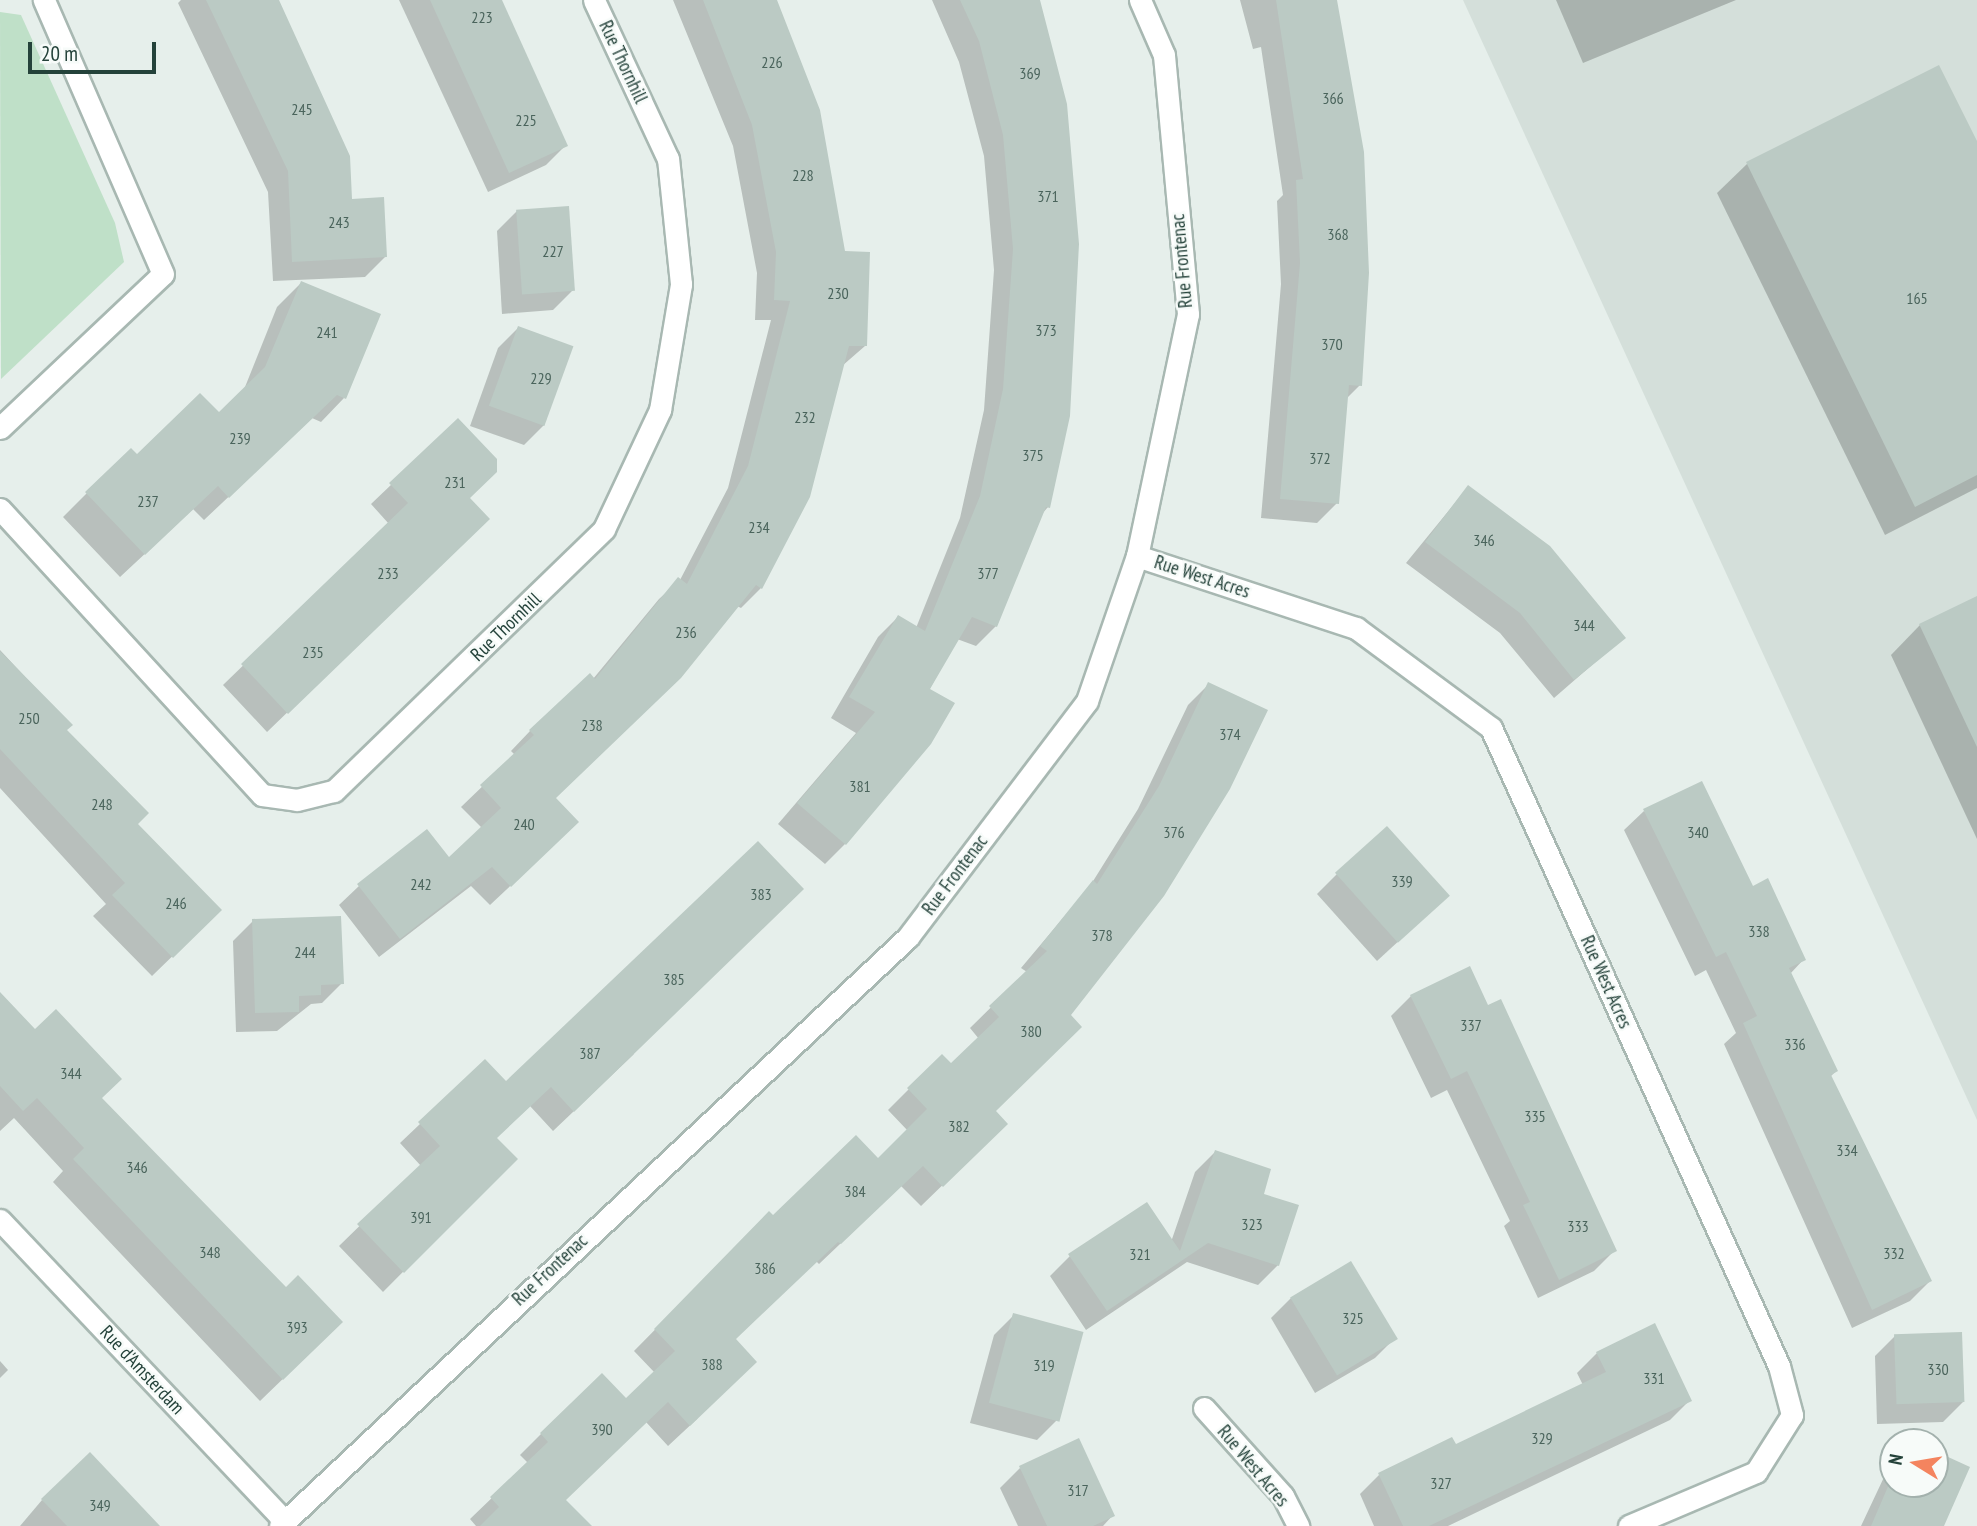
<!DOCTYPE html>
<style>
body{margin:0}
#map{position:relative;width:1977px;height:1526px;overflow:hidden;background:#e6efeb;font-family:"PT Sans Narrow",sans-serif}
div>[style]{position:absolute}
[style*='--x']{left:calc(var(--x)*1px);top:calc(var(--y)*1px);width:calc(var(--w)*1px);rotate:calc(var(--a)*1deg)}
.built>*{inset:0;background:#d4dfda}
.green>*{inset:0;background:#bfe0c8}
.shadow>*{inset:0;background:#0003}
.building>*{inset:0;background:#bbcac4;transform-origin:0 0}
.roads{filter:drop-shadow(2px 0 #a8b8b2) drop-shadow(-2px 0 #a8b8b2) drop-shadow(0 2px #a8b8b2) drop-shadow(0 -2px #a8b8b2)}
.street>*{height:21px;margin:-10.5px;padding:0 10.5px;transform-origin:10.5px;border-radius:10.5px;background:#fff}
span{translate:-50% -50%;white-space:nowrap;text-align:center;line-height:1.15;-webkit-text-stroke:5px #f7fbf9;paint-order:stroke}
.number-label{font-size:16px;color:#4a645c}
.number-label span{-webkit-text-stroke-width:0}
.street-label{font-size:19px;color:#24423a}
.north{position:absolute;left:1879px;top:1428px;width:70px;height:70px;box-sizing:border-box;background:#f7fbf9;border:2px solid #a3b1ad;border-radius:50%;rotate:281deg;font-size:19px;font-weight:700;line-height:28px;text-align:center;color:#24423a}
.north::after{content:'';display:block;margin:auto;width:24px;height:32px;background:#f4845f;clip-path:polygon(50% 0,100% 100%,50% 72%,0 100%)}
.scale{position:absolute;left:28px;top:42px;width:128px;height:32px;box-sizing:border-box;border:4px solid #24423a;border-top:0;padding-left:9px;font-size:21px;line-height:24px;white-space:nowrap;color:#24423a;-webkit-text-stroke:5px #f7fbf9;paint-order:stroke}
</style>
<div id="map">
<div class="built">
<i style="clip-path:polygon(1463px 0,1977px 0,1977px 1120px)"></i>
</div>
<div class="green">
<i style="clip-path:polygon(0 12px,21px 15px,115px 223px,124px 262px,1px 379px)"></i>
</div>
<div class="shadow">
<i style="clip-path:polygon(181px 0,277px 0,350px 201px,385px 257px,365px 277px,273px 281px,268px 192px,178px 3px)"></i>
<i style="clip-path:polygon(399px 0,499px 0,566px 145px,546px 165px,488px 192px)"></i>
<i style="clip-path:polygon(673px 0,770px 0,844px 253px,865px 346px,842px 366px,761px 588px,741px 608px,737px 606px,554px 798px,557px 842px,490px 905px,471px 886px,379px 957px,339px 905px,359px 886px,449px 859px,482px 828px,461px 807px,515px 755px,511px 751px,530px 731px,593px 679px,659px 599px,680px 580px,728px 488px,771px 320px,755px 320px,757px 273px,733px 146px)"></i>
<i style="clip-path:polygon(932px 0,1027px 0,1048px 507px,1041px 515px,996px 626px,976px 646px,957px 639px,845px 844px,825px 864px,778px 824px,856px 733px,831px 718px,878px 637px,898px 617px,916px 628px,960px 518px,984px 410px,994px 270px,984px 156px,959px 62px)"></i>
<i style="clip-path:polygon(1240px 0,1335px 0,1362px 153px,1360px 385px,1346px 399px,1337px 503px,1317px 523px,1261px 518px,1281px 284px,1277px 201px,1283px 195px,1261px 47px,1253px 49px)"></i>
<i style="clip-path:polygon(1556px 0,1736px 0,1583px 63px)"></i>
<i style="clip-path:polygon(1939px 67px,1977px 145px,1977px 488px,1885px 535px,1717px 193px,1747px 164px)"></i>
<i style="clip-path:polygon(517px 211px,573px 290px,553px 310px,502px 314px,497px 231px)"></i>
<i style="clip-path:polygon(301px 283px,344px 398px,321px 422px,312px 418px,204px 520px,193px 509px,120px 577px,63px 517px,87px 493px,219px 415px,243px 392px,277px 307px)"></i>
<i style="clip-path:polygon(518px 328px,544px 425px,524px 445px,470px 426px,498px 348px)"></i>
<i style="clip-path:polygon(458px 421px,468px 499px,467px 539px,267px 732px,223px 685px,389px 524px,371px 504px)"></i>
<i style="clip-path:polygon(1468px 487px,1623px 638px,1554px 698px,1500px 633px,1406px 563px)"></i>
<i style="clip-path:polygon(1977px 598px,1977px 839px,1891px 655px,1920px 625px)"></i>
<i style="clip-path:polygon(0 650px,70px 725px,65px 730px,135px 824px,220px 910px,152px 976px,93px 916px,106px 904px,0 788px)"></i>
<i style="clip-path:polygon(1209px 684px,1265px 711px,994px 1111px,985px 1144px,921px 1206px,901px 1186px,819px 1264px,816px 1261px,734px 1340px,697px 1419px,668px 1446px,646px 1422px,564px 1500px,575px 1526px,476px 1526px,470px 1519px,528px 1463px,520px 1455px,541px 1434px,626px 1401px,655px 1373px,634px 1351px,769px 1214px,772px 1218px,878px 1161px,908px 1131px,888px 1110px,942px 1056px,951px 1066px,979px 1039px,970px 1028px,1027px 972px,1021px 968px,1090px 886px,1138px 809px,1188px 705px)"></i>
<i style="clip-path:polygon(1644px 811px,1752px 888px,1804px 959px,1790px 974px,1836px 1071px,1830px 1077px,1930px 1281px,1910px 1301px,1852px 1328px,1724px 1044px,1736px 1033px,1706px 970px,1695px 976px,1624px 830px)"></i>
<i style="clip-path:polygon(1337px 874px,1427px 915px,1377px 961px,1317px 894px)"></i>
<i style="clip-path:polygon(253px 921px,342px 983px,322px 1003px,311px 1004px,277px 1031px,236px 1032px,233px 941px)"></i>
<i style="clip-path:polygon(0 995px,100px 1099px,319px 1344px,260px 1401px,53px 1182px,63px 1171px,14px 1118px,0 1131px)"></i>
<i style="clip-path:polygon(1411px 996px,1614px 1251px,1594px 1271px,1538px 1298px,1504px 1226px,1510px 1221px,1447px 1090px,1431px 1098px,1391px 1016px)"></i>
<i style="clip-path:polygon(634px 1054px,553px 1131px,530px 1106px,496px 1138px,515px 1159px,383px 1292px,339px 1246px,421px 1166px,400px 1143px,420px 1124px,506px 1084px)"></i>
<i style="clip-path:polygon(1215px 1152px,1261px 1195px,1278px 1265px,1258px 1285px,1187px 1262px,1086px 1330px,1050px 1276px,1070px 1256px,1171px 1242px,1195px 1172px)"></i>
<i style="clip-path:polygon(1291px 1298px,1394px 1339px,1375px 1358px,1315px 1393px,1271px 1318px)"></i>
<i style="clip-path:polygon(1014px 1315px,1057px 1420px,1037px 1440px,970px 1423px,994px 1335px)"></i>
<i style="clip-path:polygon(1895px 1336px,1963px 1402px,1943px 1422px,1877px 1424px,1875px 1356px)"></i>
<i style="clip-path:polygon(1597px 1353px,1690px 1400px,1670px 1420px,1448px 1526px,1374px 1526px,1360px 1494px,1380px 1474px,1455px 1446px,1583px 1385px,1577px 1373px)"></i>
<i style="clip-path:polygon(0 1361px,8px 1370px,0 1378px)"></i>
<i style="clip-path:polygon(1935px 1453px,1942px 1526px,1861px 1526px,1893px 1458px,1893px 1484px,1935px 1484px)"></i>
<i style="clip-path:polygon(1020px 1468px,1113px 1515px,1103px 1526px,1018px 1526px,1000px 1488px)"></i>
<i style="clip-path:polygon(42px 1500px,133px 1526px,20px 1526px)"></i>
</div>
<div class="building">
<i style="clip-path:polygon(206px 0,279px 0,350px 156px,352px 199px,384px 197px,387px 257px,292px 262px,288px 171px)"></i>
<i style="clip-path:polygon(430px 0,502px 0,568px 146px,509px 173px)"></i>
<i style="clip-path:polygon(703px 0,777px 0,820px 110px,845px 251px,870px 252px,867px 346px,849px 346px,810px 497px,762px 589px,756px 585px,681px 678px,556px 798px,579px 822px,511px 887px,492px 867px,400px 939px,357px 884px,427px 829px,449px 857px,501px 808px,480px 785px,534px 735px,529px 730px,590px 673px,595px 679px,678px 577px,687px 584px,748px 466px,790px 301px,774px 300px,776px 252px,752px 125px)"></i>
<i style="clip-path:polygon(960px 0,1040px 0,1067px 104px,1079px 244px,1070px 416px,1050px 508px,1046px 507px,997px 627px,972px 617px,930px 689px,955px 703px,931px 744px,846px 845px,797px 803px,875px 712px,849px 697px,898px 615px,925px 631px,980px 496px,1003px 389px,1013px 249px,1003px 135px,979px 41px)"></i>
<i style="clip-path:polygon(1276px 0,1337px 0,1364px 152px,1369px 273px,1362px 386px,1349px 385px,1339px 504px,1280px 499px,1300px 263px,1296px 180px,1303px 179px)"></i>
<i style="clip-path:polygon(1939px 65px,1977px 141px,1977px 475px,1915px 507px,1746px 162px)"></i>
<i style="left:569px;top:206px;width:85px;height:53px;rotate:86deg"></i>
<i style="clip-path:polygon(301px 281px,381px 314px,346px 399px,337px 395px,229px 498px,218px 486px,145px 555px,85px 492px,131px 448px,137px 454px,200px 393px,219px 412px,265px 367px)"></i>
<i style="left:518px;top:326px;width:59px;height:85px;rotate:20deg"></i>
<i style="clip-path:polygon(458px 418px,497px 459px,497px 472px,470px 498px,490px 519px,288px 714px,241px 664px,408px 503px,389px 483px)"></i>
<i style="clip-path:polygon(1468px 485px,1550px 546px,1626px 638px,1574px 680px,1520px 613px,1425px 542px)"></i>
<i style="clip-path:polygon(1977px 596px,1977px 747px,1919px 624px)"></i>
<i style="clip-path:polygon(0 651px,73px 725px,67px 730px,149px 813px,138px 824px,222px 910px,173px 958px,112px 895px,125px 883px,0 749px)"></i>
<i style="clip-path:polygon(1208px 682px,1268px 710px,1230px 789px,1164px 896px,1071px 1015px,1082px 1027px,996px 1111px,1008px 1124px,943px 1187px,923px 1166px,841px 1244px,838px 1242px,736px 1339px,757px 1362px,690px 1426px,668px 1402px,566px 1500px,592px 1526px,480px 1526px,499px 1507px,490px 1497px,548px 1442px,540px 1433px,602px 1373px,626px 1398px,675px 1351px,654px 1329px,769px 1211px,773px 1215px,856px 1135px,878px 1158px,927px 1109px,907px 1088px,942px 1054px,951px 1063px,999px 1017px,989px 1006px,1047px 951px,1040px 946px,1093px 880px,1097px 884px,1159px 786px)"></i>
<i style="clip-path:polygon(1702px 781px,1753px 886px,1768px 878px,1806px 960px,1789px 968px,1838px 1071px,1831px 1075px,1932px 1281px,1872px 1310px,1743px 1023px,1757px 1016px,1726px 952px,1716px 957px,1643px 809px)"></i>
<i style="left:1387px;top:826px;width:94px;height:70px;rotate:48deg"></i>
<i style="clip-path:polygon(758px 841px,804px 889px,574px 1112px,551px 1087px,497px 1138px,518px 1159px,404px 1273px,357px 1224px,440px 1146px,418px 1122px,485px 1059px,506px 1081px)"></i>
<i style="clip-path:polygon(341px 916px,344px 984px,321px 985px,321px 995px,299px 996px,299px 1012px,255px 1013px,252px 919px)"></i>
<i style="clip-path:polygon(1470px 966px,1488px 1005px,1501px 999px,1617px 1251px,1559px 1280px,1523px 1205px,1530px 1202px,1467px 1071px,1451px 1079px,1410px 995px)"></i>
<i style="clip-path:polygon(0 992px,35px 1029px,56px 1009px,122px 1079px,102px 1098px,286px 1287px,298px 1275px,343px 1322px,283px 1380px,73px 1159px,84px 1148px,37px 1098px,23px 1111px,0 1086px)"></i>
<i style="clip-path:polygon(1215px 1150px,1271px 1169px,1264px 1194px,1299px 1205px,1279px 1266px,1208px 1243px,1107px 1311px,1068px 1254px,1147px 1202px,1180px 1251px)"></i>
<i style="left:1351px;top:1261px;width:91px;height:71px;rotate:59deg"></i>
<i style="left:1013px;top:1313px;width:73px;height:93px;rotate:15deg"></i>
<i style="clip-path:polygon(1655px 1323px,1692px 1401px,1429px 1526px,1403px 1526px,1378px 1473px,1452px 1437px,1456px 1444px,1606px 1372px,1596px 1352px)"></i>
<i style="left:1962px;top:1332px;width:70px;height:68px;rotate:88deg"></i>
<i style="clip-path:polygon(1079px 1438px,1115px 1516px,1093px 1526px,1047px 1526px,1019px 1466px)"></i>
<i style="clip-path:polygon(1935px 1451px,1970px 1467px,1944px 1526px,1871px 1526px,1893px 1475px,1893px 1484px,1935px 1484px)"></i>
<i style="clip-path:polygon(90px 1452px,160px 1526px,67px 1526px,41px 1499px)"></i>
</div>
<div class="roads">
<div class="street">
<i style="--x:0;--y:428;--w:224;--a:-43.4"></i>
<i style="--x:163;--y:274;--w:299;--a:-113.5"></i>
<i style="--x:0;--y:509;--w:388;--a:47.5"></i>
<i style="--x:262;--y:795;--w:35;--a:8"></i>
<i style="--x:297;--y:800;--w:38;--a:-14"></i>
<i style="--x:334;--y:791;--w:376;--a:-44.1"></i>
<i style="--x:604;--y:529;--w:132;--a:-64.8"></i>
<i style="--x:660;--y:410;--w:128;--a:-80.5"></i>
<i style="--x:681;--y:284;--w:126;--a:-95.9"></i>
<i style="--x:668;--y:159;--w:175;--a:-115"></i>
<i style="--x:1137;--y:556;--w:231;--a:18.2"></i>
<i style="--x:1356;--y:628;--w:168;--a:36.5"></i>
<i style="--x:1491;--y:728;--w:700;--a:65.71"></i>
<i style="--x:1779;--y:1366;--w:51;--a:75.1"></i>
<i style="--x:1792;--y:1415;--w:67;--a:122.3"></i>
<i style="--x:1756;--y:1472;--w:138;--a:157"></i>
<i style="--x:0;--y:1220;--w:415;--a:46.6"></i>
<i style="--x:1204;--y:1408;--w:118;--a:48.1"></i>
<i style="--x:1283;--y:1496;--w:34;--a:63"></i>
<i style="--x:280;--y:1526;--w:861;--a:-43.16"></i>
<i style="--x:908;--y:937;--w:296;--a:-52.8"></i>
<i style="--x:1087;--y:701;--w:153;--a:-71"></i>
<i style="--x:1137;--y:556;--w:247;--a:-78.1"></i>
<i style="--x:1188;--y:314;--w:260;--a:-95.3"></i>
<i style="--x:1164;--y:55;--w:60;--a:-113.6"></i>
</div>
</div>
<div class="number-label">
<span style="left:482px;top:17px">223</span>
<span style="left:772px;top:62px">226</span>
<span style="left:1030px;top:73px">369</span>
<span style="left:1333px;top:98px">366</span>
<span style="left:302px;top:109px">245</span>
<span style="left:526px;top:120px">225</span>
<span style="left:803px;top:175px">228</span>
<span style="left:1048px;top:196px">371</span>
<span style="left:339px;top:222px">243</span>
<span style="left:1338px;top:234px">368</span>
<span style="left:553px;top:251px">227</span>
<span style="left:838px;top:293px">230</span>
<span style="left:1917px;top:298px">165</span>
<span style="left:1046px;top:330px">373</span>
<span style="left:327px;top:332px">241</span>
<span style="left:1332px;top:344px">370</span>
<span style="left:541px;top:378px">229</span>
<span style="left:805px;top:417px">232</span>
<span style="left:240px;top:438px">239</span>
<span style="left:1033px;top:455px">375</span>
<span style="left:1320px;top:458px">372</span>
<span style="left:455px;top:482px">231</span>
<span style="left:148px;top:501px">237</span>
<span style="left:759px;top:527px">234</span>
<span style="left:1484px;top:540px">346</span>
<span style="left:388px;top:573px">233</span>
<span style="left:988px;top:573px">377</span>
<span style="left:1584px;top:625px">344</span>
<span style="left:686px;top:632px">236</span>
<span style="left:313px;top:652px">235</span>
<span style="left:29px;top:718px">250</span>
<span style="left:592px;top:725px">238</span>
<span style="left:1230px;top:734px">374</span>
<span style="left:860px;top:786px">381</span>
<span style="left:102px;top:804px">248</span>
<span style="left:524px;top:824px">240</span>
<span style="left:1174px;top:832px">376</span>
<span style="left:1698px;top:832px">340</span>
<span style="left:1402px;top:881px">339</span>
<span style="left:421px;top:884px">242</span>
<span style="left:761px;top:894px">383</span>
<span style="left:176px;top:903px">246</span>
<span style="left:1759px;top:931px">338</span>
<span style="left:1102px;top:935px">378</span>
<span style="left:305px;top:952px">244</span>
<span style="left:674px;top:979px">385</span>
<span style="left:1471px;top:1025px">337</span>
<span style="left:1031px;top:1031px">380</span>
<span style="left:1795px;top:1044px">336</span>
<span style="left:590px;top:1053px">387</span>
<span style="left:71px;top:1073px">344</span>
<span style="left:1535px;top:1116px">335</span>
<span style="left:959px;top:1126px">382</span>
<span style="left:1847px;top:1150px">334</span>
<span style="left:137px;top:1167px">346</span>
<span style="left:855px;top:1191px">384</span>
<span style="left:421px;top:1217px">391</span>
<span style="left:1252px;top:1224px">323</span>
<span style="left:1578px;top:1226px">333</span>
<span style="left:210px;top:1252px">348</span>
<span style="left:1894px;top:1253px">332</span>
<span style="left:1140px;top:1254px">321</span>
<span style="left:765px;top:1268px">386</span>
<span style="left:1353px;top:1318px">325</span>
<span style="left:297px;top:1327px">393</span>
<span style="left:712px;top:1364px">388</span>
<span style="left:1044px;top:1365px">319</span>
<span style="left:1938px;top:1369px">330</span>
<span style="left:1654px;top:1378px">331</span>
<span style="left:602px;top:1429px">390</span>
<span style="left:1542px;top:1438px">329</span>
<span style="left:1441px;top:1483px">327</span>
<span style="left:1078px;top:1490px">317</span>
<span style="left:100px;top:1505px">349</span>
</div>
<div class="street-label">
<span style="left:623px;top:62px;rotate:65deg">Rue Thornhill</span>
<span style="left:1182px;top:261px;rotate:-95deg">Rue Frontenac</span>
<span style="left:1202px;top:577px;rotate:18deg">Rue West Acres</span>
<span style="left:506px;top:627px;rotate:-44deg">Rue Thornhill</span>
<span style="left:955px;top:875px;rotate:-53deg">Rue Frontenac</span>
<span style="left:1606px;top:982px;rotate:66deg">Rue West Acres</span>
<span style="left:550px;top:1270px;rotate:-43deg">Rue Frontenac</span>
<span style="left:142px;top:1370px;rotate:47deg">Rue d'Amsterdam</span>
<span style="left:1253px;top:1466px;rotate:50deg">Rue West Acres</span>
</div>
<div class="north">N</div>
<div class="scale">20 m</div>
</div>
